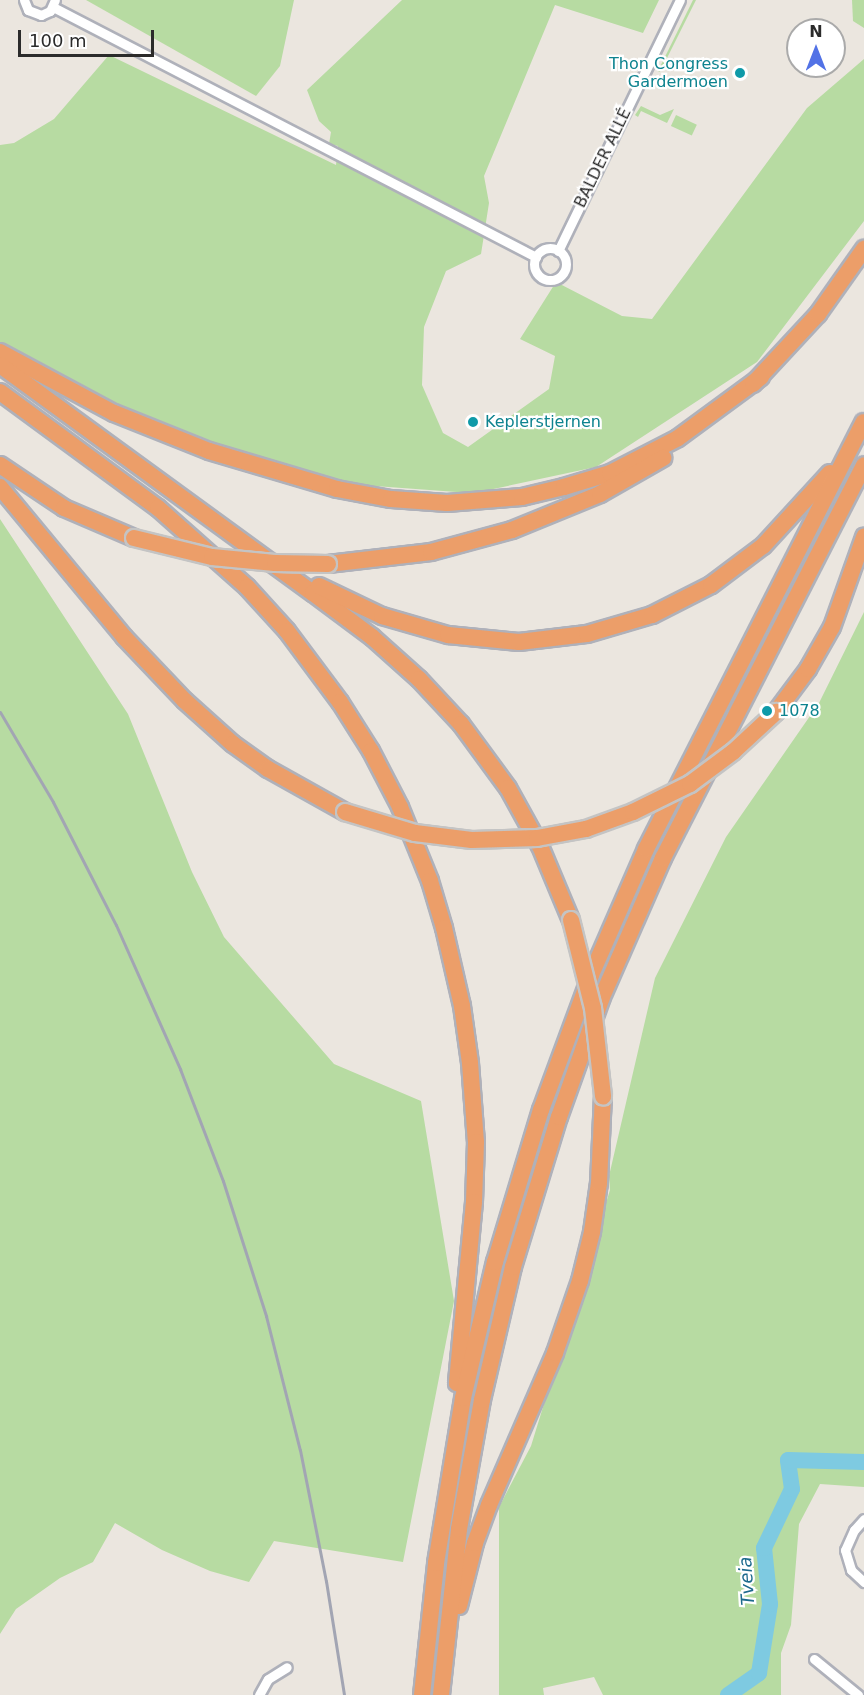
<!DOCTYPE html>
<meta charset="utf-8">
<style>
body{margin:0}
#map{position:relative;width:864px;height:1695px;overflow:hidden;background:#ebe6df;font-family:"DejaVu Sans",sans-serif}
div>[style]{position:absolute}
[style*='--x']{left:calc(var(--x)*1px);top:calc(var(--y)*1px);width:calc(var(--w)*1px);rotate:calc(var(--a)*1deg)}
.green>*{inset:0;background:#b7dba2;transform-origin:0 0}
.river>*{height:16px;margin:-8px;padding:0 8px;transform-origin:8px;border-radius:8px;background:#7ecae1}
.roads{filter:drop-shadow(2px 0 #afb1ba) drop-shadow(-2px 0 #afb1ba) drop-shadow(0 2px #afb1ba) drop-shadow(0 -2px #afb1ba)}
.street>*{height:9px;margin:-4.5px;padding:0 4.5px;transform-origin:4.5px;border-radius:4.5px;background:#fff}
.street>.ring{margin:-4.5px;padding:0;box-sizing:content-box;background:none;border:9px solid #fff;border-radius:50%}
.highway>*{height:16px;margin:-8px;padding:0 8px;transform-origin:8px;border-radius:8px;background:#ec9e69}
.rail>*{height:3px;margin:-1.5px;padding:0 1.5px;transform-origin:1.5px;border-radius:1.5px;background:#a2a5b3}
.bridges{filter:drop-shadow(2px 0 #c4c4c4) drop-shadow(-2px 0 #c4c4c4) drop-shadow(0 2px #c4c4c4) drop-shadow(0 -2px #c4c4c4)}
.highway-bridge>*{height:16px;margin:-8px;padding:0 8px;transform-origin:8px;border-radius:8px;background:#ec9e69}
.dots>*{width:16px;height:16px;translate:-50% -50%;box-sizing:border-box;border:3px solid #fff;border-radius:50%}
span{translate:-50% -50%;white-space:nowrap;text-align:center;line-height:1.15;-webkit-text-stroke:4.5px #fff;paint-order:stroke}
.culture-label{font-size:16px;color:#0d838f}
.right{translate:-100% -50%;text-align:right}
.left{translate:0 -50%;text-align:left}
.street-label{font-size:16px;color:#2b2b2b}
.water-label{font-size:18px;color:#1d6a8d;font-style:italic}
.north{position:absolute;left:786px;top:18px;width:60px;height:60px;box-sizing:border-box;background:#fff;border:2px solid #aaa;border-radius:50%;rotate:0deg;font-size:16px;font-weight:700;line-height:24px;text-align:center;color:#2b2b2b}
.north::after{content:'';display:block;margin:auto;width:21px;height:27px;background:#5272e6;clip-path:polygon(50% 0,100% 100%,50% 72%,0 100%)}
.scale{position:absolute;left:18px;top:30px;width:136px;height:27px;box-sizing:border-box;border:3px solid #2b2b2b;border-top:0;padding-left:8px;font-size:18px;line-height:21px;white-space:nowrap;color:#2b2b2b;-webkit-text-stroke:4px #fff;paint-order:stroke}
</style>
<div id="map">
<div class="green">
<i style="clip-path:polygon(86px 0,294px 0,280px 66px,256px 96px)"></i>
<i style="clip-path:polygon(402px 0,659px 0,643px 33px,555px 5px,484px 176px,489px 203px,481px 254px,446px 271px,424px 327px,422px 385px,443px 433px,468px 447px,549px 389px,555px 356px,520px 339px,556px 282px,622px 316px,652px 319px,807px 108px,864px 59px,864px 221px,757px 362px,596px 467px,484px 491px,484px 494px,334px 483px,164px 430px,11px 355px,0 344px,0 145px,14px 143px,54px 119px,109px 55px,336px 165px,338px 146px,329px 144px,331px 132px,319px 121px,307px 90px)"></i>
<i style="clip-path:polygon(693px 0,696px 0,660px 72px,658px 71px)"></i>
<i style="clip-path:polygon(852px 0,864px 0,864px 28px,853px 21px)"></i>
<i style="clip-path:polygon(641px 106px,660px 115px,674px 109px,667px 123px,641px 111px,638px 117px,635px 115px)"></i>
<i style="left:676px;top:115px;width:23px;height:12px;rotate:25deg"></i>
<i style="clip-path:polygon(0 519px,128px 714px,192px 872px,224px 937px,334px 1064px,421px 1101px,454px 1301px,403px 1562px,274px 1541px,249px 1582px,210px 1571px,162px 1550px,115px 1523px,93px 1562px,60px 1578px,16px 1609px,0 1634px)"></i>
<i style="clip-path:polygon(864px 612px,864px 1487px,820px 1484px,799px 1524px,791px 1625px,781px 1653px,781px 1695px,603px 1695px,594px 1677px,543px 1688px,544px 1695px,499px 1695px,499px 1507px,531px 1446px,610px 1190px,609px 1176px,655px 978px,726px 837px,819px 703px)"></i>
</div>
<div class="river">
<i style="--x:728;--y:1695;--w:38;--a:-35"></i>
<i style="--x:759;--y:1673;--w:70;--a:-80.9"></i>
<i style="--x:770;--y:1604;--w:56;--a:-96.1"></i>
<i style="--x:764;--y:1548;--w:65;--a:-64.6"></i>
<i style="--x:792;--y:1489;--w:29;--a:-98"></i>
<i style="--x:788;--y:1460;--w:76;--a:1.5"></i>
</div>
<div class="roads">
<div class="street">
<i style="--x:24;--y:0;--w:11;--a:68"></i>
<i style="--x:28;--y:10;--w:14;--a:21"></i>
<i style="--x:41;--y:15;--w:10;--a:-24"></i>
<i style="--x:50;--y:11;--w:12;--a:-66"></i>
<i style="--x:53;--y:7;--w:544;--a:27.37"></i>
<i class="ring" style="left:534px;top:248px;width:23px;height:23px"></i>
<i style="--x:558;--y:251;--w:279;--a:-64.1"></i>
<i style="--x:864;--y:1519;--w:15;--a:132"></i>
<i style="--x:854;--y:1530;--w:22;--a:114"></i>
<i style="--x:845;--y:1550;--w:21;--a:73"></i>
<i style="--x:851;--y:1570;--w:18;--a:43"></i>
<i style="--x:814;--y:1659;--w:57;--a:39.3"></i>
<i style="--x:259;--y:1695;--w:18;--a:-61"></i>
<i style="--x:268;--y:1679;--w:22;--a:-32"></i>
</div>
<div class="highway">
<i style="--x:0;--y:352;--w:129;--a:28.2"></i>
<i style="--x:114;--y:413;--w:102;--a:21.8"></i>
<i style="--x:209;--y:451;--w:134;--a:16.5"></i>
<i style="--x:337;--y:489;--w:55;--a:10.5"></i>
<i style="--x:391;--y:499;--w:56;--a:4.1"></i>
<i style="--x:447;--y:503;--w:75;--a:-4.6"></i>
<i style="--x:522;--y:497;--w:43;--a:-13.4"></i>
<i style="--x:564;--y:487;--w:48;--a:-16.9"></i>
<i style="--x:610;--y:473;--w:76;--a:-27.2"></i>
<i style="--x:678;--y:438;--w:103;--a:-36.3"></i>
<i style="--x:0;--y:365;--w:387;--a:36.1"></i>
<i style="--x:313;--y:593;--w:74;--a:36.7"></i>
<i style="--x:372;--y:637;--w:63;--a:41.8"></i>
<i style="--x:419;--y:679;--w:62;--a:47"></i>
<i style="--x:461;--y:724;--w:79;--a:53.7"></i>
<i style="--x:508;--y:788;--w:66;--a:61.1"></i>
<i style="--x:540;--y:846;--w:80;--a:67.3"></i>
<i style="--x:753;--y:384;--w:96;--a:-47.1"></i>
<i style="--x:818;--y:314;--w:80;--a:-54.7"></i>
<i style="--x:0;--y:392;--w:196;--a:36.3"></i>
<i style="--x:158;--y:508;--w:119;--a:41.6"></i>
<i style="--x:247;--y:587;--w:59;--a:47.7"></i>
<i style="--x:287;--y:631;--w:89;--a:53.3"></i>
<i style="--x:340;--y:702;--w:58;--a:57.7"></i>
<i style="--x:371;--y:751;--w:63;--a:62.6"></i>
<i style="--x:400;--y:807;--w:80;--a:67.9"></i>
<i style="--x:430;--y:881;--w:49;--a:73.4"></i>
<i style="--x:444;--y:928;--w:80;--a:77"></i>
<i style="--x:462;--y:1006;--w:58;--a:82"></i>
<i style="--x:470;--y:1063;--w:79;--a:85.7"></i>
<i style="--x:476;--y:1142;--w:60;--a:91.9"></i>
<i style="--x:474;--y:1202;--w:182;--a:95.4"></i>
<i style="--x:0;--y:465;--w:77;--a:33.9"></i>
<i style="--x:64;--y:508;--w:76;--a:23.2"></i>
<i style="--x:0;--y:487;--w:195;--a:50.4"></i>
<i style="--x:124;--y:637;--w:88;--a:46.4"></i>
<i style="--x:185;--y:701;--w:64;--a:41.9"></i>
<i style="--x:233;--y:744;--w:43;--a:35.5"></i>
<i style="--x:268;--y:769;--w:88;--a:29.2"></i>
<i style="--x:328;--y:564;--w:104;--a:-6.6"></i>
<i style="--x:431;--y:552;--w:84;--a:-15.2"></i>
<i style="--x:512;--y:530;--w:95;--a:-22.2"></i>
<i style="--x:600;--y:494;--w:73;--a:-29.7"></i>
<i style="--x:319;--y:586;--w:70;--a:25.5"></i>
<i style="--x:382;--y:616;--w:69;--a:16.1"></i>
<i style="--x:448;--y:635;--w:71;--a:5.6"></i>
<i style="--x:519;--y:642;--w:68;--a:-6.7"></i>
<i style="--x:587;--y:634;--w:68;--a:-16.3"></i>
<i style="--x:652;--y:615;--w:66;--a:-27"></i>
<i style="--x:711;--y:585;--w:65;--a:-36.9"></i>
<i style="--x:763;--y:546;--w:99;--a:-47.5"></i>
<i style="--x:776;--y:712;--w:54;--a:-53.3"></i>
<i style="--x:808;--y:669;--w:48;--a:-60.3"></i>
<i style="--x:832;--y:627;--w:96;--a:-70.4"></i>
<i style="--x:459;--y:1606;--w:65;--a:-75.7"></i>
<i style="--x:475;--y:1543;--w:40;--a:-69.8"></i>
<i style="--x:489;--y:1505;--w:166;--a:-66.5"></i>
<i style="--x:555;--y:1353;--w:76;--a:-70.9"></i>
<i style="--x:580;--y:1281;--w:50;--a:-76.2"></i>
<i style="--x:592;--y:1232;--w:49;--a:-81.9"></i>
<i style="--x:599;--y:1183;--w:87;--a:-87.4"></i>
<i style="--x:422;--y:1695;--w:133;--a:-83.9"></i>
<i style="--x:436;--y:1563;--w:167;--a:-80.7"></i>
<i style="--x:463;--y:1398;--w:140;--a:-76.8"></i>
<i style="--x:495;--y:1262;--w:159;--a:-73.2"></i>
<i style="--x:541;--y:1110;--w:144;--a:-69.7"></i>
<i style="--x:591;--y:975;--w:137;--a:-66.4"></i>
<i style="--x:646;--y:849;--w:479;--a:-63"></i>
<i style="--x:441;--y:1695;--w:167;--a:-83.8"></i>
<i style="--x:459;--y:1529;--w:131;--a:-79.9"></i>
<i style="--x:482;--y:1400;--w:137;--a:-76.9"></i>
<i style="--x:513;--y:1267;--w:157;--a:-73"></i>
<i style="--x:559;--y:1117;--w:127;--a:-70.3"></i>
<i style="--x:602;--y:997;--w:152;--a:-66.3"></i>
<i style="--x:663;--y:858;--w:441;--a:-62.9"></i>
</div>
</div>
<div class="rail">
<i style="--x:0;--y:712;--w:104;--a:59.5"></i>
<i style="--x:53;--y:802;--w:138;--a:62.9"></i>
<i style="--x:116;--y:925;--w:158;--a:66"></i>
<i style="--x:180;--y:1069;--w:120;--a:69"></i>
<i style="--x:223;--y:1181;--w:142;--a:72.3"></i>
<i style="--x:266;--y:1316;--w:138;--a:75.8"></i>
<i style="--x:300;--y:1450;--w:134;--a:78.8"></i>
<i style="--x:326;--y:1581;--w:115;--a:81"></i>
</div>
<div class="bridges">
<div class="highway-bridge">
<i style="--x:134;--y:538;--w:80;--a:13.7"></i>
<i style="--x:212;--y:557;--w:63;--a:5.4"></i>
<i style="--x:275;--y:563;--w:53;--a:1.1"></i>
<i style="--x:345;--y:812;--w:73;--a:16.7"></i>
<i style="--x:415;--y:833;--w:57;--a:7"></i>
<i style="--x:472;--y:840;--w:65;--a:-1.8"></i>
<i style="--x:537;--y:838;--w:50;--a:-10.4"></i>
<i style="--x:586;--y:829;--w:50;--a:-19.9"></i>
<i style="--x:633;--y:812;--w:64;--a:-26.2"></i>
<i style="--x:690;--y:784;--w:54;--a:-36.7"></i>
<i style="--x:733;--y:752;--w:59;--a:-42.9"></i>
<i style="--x:571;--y:920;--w:91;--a:76"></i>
<i style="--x:593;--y:1008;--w:89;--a:83.5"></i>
</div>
</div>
<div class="dots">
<i style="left:740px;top:73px;background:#0f9aa8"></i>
<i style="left:473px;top:422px;background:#0f9aa8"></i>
<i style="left:767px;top:711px;background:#0f9aa8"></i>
</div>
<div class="culture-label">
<span class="right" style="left:728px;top:73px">Thon Congress<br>Gardermoen</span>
<span class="left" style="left:485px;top:422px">Keplerstjernen</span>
<span class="left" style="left:779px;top:711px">1078</span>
</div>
<div class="street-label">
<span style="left:603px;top:158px;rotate:-64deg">BALDER ALLÉ</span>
</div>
<div class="water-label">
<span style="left:747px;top:1581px;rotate:-94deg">Tveia</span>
</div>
<div class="north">N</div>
<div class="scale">100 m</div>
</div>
